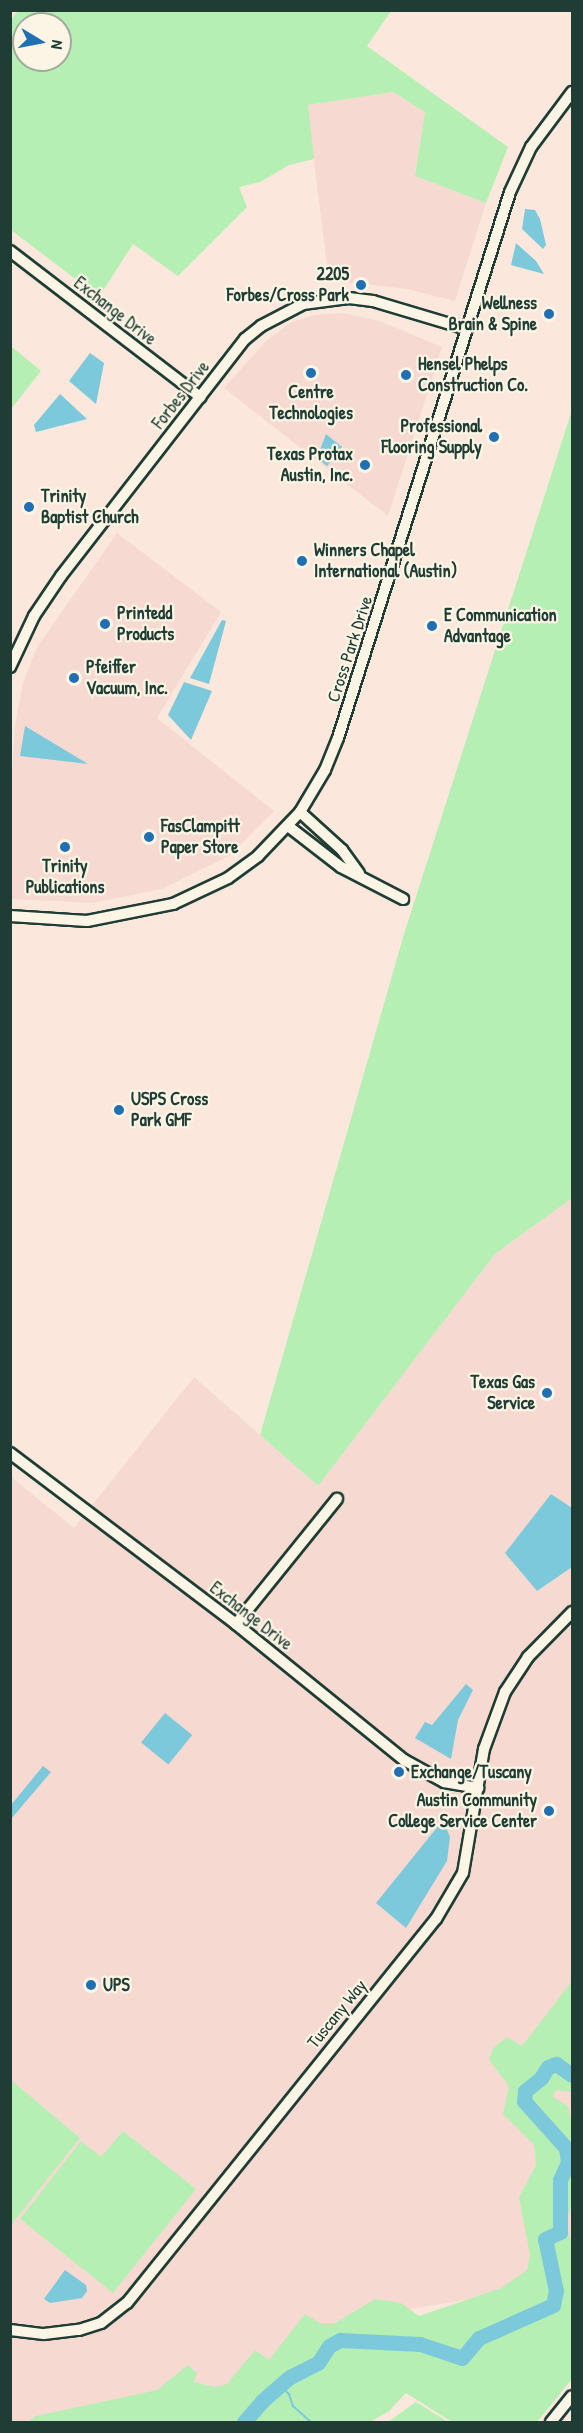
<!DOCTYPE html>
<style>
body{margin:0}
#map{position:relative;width:583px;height:2433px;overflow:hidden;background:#fbe7db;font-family:"Patrick Hand",sans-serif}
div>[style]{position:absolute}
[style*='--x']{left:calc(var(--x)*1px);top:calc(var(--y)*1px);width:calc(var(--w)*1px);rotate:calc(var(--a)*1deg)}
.built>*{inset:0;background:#f6dad1}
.green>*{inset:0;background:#b6efb3}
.water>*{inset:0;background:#7cc9dc;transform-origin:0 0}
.stream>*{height:2px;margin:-1px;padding:0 1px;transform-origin:1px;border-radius:1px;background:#7cc9dc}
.river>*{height:15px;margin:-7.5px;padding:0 7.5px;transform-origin:7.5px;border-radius:7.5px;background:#7cc9dc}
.roads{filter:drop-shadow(2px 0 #1f3d34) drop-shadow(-2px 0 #1f3d34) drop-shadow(0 2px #1f3d34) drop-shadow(0 -2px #1f3d34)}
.minor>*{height:10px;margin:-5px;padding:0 5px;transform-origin:5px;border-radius:5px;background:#fcf5e5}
.dots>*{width:16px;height:16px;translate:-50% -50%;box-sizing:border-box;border:3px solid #fcf5e5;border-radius:50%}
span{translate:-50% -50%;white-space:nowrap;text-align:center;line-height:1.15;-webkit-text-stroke:4.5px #fcf5e5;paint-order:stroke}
.poi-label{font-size:18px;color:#1f3d34;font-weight:700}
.right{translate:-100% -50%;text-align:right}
.left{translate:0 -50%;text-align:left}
.street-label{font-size:18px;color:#1f3d34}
.frame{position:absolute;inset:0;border:12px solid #1f3d34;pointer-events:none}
.north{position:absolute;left:12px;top:12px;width:60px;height:60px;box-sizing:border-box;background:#fcf5e5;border:2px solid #a4ab9e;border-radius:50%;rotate:100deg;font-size:16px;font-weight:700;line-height:24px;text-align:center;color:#1f3d34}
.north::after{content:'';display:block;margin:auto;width:21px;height:27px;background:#1f6fb2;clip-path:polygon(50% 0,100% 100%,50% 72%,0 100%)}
</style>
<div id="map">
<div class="built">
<i style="clip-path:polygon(393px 92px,425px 112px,415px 176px,486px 203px,455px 301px,407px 289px,329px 280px,307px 105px)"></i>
<i style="clip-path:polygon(343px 313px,380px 321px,442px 347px,388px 516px,224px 388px,267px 340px,292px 322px,315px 315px)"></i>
<i style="clip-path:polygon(117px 533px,221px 612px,157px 718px,274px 811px,229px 856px,162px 889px,92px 903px,12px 899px,10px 806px,15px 726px,23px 683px,37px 647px)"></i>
<i style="clip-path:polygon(572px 1198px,572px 2308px,512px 2292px,371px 2316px,240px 2387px,118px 2422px,11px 2422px,10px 1476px,74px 1528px,194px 1377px,318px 1486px,495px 1254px)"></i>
</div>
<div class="green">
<i style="clip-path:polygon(evenodd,19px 10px,391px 11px,367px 46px,508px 147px,486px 203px,415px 176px,425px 112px,393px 92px,308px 105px,314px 159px,289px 165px,260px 182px,239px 187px,247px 207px,178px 276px,133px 244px,99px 297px,11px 230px,10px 20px,19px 10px,24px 24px,60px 24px,60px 60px,24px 60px,24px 24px)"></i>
<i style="clip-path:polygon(12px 347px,41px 371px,11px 409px,10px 348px)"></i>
<i style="clip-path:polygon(572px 410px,572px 1198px,495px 1254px,318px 1486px,260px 1435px,404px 934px)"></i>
<i style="clip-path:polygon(572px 1981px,572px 2092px,556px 2090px,553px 2097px,568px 2106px,572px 2125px,572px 2201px,566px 2225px,572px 2245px,572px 2379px,537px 2422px,452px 2422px,406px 2393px,389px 2411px,370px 2422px,27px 2422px,36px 2416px,157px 2390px,188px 2365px,197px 2373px,194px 2382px,215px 2387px,227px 2384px,255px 2350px,269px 2360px,305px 2314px,320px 2323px,335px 2323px,375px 2299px,401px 2303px,419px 2316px,501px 2288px,527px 2270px,530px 2255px,519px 2197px,536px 2165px,534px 2145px,503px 2114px,509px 2086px,489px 2060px,493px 2048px,507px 2037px,522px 2046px)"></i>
<i style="clip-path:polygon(11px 2080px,80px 2138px,11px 2225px)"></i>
<i style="clip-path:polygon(123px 2131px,196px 2189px,113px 2293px,20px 2219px,81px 2141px,101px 2157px)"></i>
<i style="clip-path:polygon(416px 2402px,448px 2422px,388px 2422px)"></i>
</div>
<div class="water">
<i style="clip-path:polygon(525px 209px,535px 210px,540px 219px,546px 245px,543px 249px,522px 229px)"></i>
<i style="clip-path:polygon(516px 243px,536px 261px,544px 274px,511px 265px)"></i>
<i style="clip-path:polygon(90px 353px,104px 363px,96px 404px,69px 381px)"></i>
<i style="clip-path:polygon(60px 394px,87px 419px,36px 432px,34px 425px)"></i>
<i style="clip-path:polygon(326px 434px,342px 447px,327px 466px,317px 458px)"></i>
<i style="clip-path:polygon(222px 620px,226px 621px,209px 684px,190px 678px)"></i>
<i style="clip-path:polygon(184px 682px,212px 691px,191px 740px,168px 715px)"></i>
<i style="clip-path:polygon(25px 726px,88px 764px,20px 756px)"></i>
<i style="clip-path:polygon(551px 1494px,572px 1508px,572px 1567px,537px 1591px,505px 1553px)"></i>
<i style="clip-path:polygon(466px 1684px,473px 1690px,458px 1720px,451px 1759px,415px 1738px,425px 1722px,432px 1725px)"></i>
<i style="left:165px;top:1713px;width:35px;height:38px;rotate:39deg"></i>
<i style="clip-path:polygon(43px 1766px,51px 1772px,11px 1819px,11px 1805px)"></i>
<i style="clip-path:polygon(443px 1820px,450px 1837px,447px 1861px,406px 1928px,376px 1903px)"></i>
<i style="clip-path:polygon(65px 2270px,86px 2285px,87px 2291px,82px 2298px,50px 2303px,44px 2299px)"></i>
</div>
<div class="stream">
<i style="--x:280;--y:2386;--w:12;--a:42"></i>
<i style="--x:289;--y:2394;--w:13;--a:72"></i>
<i style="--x:293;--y:2406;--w:24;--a:42"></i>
</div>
<div class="river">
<i style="--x:244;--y:2422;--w:28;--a:-49"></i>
<i style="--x:262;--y:2401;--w:37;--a:-41"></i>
<i style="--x:290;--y:2377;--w:31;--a:-27"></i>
<i style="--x:318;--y:2363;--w:20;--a:-57"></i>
<i style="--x:329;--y:2346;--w:13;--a:-29"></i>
<i style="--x:340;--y:2340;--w:80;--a:2.9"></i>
<i style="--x:420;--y:2344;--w:44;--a:18.4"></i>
<i style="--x:462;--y:2358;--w:26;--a:-50"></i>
<i style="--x:479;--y:2338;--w:81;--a:-24"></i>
<i style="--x:553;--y:2305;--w:14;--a:-78"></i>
<i style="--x:556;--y:2291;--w:53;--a:-101.9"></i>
<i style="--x:545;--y:2239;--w:17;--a:-25"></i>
<i style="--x:560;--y:2232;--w:52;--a:-90"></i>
<i style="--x:560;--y:2180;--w:20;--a:-66"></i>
<i style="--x:568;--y:2162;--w:14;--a:-98"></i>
<i style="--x:566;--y:2148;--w:63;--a:-131.8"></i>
<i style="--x:524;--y:2101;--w:10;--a:-84"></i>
<i style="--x:525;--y:2091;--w:21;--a:-39"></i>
<i style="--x:541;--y:2078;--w:13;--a:-58"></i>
<i style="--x:548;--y:2067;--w:9;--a:-21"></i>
<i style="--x:556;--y:2064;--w:19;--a:35"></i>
</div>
<div class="roads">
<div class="minor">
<i style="--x:10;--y:251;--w:240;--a:37.5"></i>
<i style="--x:10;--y:667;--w:56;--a:-64.8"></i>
<i style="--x:34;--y:616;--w:48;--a:-56"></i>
<i style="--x:61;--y:576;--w:300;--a:-52.2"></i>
<i style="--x:245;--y:339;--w:21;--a:-39"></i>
<i style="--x:261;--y:326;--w:47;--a:-27.6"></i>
<i style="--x:303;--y:304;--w:46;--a:-7.4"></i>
<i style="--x:349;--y:298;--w:24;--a:7"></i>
<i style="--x:373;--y:301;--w:98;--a:16.6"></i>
<i style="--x:300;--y:812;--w:57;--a:42.1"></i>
<i style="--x:342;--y:850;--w:29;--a:54"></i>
<i style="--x:288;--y:826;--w:67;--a:37.7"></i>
<i style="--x:341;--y:867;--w:70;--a:27.3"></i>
<i style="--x:10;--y:916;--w:77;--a:3.7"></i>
<i style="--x:87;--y:921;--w:88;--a:-11.2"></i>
<i style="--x:173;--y:904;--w:61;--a:-25.3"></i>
<i style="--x:228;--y:878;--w:37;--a:-36"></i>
<i style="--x:258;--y:856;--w:61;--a:-46.3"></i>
<i style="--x:300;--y:812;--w:49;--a:-59.2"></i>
<i style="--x:325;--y:770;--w:35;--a:-68"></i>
<i style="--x:338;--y:738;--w:572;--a:-72.51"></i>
<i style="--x:510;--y:192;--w:50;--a:-65"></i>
<i style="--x:531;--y:147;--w:69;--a:-53.3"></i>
<i style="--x:10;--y:1453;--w:283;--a:37.1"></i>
<i style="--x:236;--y:1624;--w:216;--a:39"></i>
<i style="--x:404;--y:1760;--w:46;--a:28.8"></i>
<i style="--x:444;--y:1782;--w:35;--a:10"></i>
<i style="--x:236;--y:1624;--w:161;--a:-51.1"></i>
<i style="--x:10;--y:2330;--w:34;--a:7"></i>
<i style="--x:44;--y:2334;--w:35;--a:-7"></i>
<i style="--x:79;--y:2330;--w:23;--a:-18"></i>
<i style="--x:101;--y:2323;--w:33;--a:-38"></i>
<i style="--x:127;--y:2303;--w:493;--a:-51.2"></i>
<i style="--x:436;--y:1919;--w:53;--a:-59.6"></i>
<i style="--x:463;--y:1873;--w:126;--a:-80.4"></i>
<i style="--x:484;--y:1749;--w:61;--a:-69.8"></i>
<i style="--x:505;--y:1692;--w:42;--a:-56.7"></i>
<i style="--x:528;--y:1657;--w:63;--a:-45.6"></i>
<i style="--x:551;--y:2422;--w:33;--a:-51"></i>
</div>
</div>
<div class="dots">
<i style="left:361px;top:285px;background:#1f6fb2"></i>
<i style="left:549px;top:314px;background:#1f6fb2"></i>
<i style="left:311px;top:373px;background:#1f6fb2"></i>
<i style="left:406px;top:375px;background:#1f6fb2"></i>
<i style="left:494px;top:437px;background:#1f6fb2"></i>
<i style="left:365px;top:465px;background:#1f6fb2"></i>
<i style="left:29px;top:507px;background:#1f6fb2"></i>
<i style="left:302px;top:561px;background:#1f6fb2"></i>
<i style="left:105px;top:624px;background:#1f6fb2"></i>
<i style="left:432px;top:626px;background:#1f6fb2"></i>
<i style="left:74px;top:678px;background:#1f6fb2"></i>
<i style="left:149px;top:837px;background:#1f6fb2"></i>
<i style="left:65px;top:847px;background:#1f6fb2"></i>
<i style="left:119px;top:1110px;background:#1f6fb2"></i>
<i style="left:547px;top:1393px;background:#1f6fb2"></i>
<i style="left:399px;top:1772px;background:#1f6fb2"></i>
<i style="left:549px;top:1811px;background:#1f6fb2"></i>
<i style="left:91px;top:1985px;background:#1f6fb2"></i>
</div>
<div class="poi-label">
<span class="right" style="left:349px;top:285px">2205<br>Forbes/Cross Park</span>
<span class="right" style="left:537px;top:314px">Wellness<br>Brain &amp; Spine</span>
<span class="left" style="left:418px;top:375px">Hensel Phelps<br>Construction Co.</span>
<span style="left:311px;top:403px">Centre<br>Technologies</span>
<span class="right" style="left:482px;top:437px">Professional<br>Flooring Supply</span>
<span class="right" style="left:353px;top:465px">Texas Protax<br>Austin, Inc.</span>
<span class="left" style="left:41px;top:507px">Trinity<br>Baptist Church</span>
<span class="left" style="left:314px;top:561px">Winners Chapel<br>International (Austin)</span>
<span class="left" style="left:117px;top:624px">Printedd<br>Products</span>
<span class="left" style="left:444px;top:626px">E Communication<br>Advantage</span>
<span class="left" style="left:86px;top:678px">Pfeiffer<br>Vacuum, Inc.</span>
<span class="left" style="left:161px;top:837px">FasClampitt<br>Paper Store</span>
<span style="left:65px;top:877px">Trinity<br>Publications</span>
<span class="left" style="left:131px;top:1110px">USPS Cross<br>Park GMF</span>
<span class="right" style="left:535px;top:1393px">Texas Gas<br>Service</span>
<span class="left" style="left:411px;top:1772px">Exchange/Tuscany</span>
<span class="right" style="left:537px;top:1811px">Austin Community<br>College Service Center</span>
<span class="left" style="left:103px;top:1985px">UPS</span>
</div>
<div class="street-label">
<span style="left:115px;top:311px;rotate:38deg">Exchange Drive</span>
<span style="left:181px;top:395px;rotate:-52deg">Forbes Drive</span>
<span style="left:350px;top:649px;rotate:-72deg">Cross Park Drive</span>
<span style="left:251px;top:1616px;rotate:38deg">Exchange Drive</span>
<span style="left:337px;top:2014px;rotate:-51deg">Tuscany Way</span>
</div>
<div class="frame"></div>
<div class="north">N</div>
</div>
